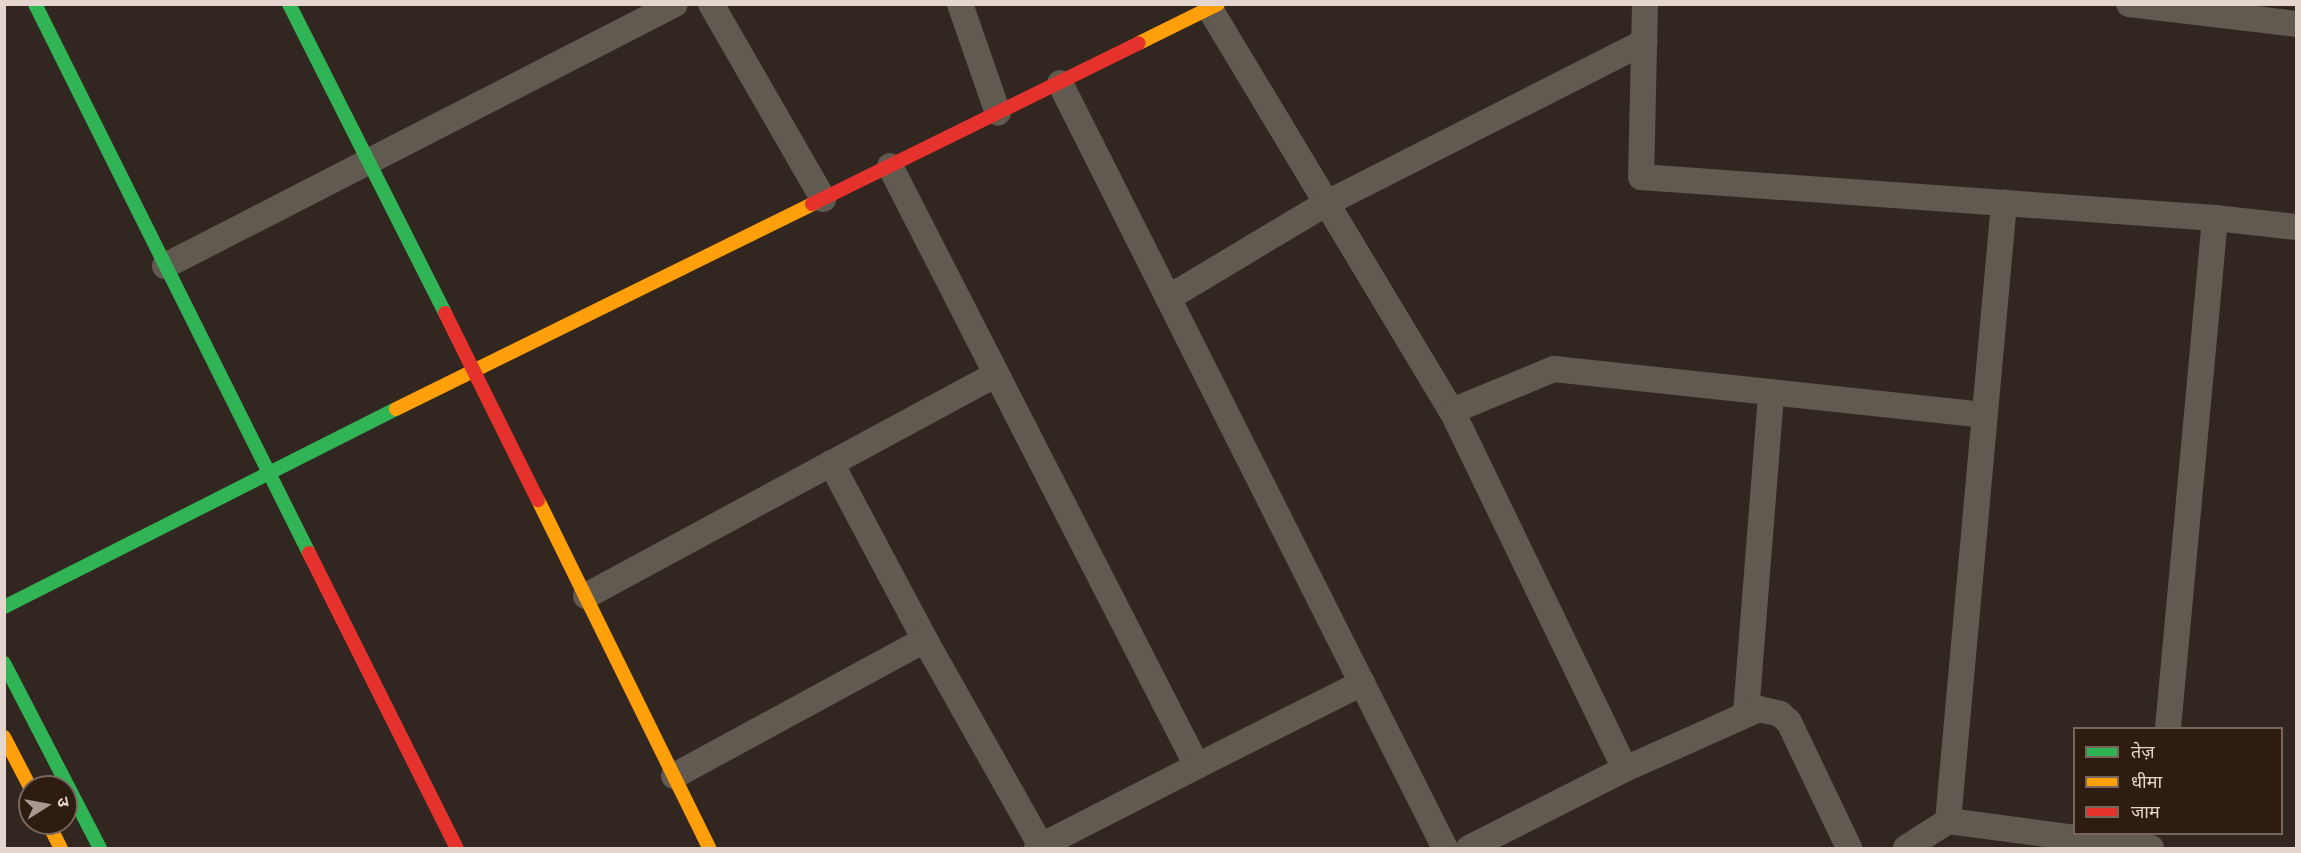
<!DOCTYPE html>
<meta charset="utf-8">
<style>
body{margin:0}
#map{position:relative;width:2301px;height:853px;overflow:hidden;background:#322720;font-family:"PT Sans Narrow","Noto Sans Devanagari",sans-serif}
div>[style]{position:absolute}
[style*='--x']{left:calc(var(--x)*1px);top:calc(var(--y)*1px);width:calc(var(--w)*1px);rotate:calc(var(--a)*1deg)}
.street>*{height:26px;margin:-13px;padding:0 13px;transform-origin:13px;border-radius:13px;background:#605a50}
.fast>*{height:14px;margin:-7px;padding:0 7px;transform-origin:7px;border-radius:7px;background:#30b455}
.slow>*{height:14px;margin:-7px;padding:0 7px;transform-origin:7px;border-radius:7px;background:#ff9f0a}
.jam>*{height:14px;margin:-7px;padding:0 7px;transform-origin:7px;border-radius:7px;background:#e5322d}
span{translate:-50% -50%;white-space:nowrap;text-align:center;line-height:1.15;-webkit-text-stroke:6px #2f1c10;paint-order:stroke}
.frame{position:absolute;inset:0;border:6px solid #e4d6ce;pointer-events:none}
.legend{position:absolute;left:2073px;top:727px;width:210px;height:108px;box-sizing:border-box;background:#2f1c10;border:2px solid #77665c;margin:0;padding:8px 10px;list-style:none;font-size:18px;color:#e4d6ce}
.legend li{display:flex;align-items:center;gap:12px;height:30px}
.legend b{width:30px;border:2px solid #77665c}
.north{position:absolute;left:18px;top:775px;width:60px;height:60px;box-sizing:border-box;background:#2f1c10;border:2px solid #77665c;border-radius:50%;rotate:79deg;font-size:16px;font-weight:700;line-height:24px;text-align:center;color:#e4d6ce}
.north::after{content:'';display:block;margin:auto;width:21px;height:27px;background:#a69991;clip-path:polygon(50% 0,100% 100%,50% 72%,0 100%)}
</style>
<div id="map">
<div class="street">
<i style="--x:711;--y:4;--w:225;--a:60.1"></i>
<i style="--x:960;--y:4;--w:115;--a:70.8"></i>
<i style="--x:1645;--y:4;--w:173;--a:91.3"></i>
<i style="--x:1641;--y:177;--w:575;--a:4.09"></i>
<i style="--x:2129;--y:4;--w:168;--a:6.8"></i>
<i style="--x:1210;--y:9;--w:469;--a:59"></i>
<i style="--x:1060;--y:83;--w:856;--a:63.29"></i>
<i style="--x:890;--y:166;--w:674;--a:62.9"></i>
<i style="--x:1197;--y:766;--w:185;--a:-26.7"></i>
<i style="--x:165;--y:266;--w:573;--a:-27.19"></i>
<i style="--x:1168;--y:298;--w:185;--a:-30.9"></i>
<i style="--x:1327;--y:203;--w:356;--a:-26.9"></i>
<i style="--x:831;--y:463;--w:200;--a:62"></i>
<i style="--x:586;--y:596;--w:466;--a:-28.4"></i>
<i style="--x:1746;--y:713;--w:322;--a:-85.5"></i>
<i style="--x:2168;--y:728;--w:512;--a:-84.73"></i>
<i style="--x:2215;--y:218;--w:81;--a:6.3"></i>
<i style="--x:1625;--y:769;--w:398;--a:-115.8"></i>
<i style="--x:1452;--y:411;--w:110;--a:-22.4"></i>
<i style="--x:1554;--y:369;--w:432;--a:6.1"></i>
<i style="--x:674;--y:776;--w:285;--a:-28.5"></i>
<i style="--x:925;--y:640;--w:236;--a:60.6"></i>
<i style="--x:1948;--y:821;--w:621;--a:-84.82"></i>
<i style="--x:1037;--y:848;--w:180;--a:-27.1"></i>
<i style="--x:1469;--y:848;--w:175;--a:-26.9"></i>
<i style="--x:1625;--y:769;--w:147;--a:-24.1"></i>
<i style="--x:1759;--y:709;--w:22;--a:13"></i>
<i style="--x:1780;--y:714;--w:12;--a:42"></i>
<i style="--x:1789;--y:722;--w:140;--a:64.5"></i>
<i style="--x:1906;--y:848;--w:50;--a:-32.7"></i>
<i style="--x:1948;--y:821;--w:205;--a:7.6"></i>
</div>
<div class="fast">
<i style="--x:35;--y:4;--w:614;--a:63.48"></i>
<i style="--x:289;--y:4;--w:346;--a:63.2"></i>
<i style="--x:4;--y:607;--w:439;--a:-26.8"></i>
<i style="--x:4;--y:663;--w:208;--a:62.6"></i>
</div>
<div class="slow">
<i style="--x:1139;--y:43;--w:88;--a:-26.3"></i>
<i style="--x:396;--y:409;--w:464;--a:-26.2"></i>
<i style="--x:538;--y:500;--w:388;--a:63.8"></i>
<i style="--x:4;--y:737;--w:56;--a:62.5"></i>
<i style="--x:48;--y:823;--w:28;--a:63"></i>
</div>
<div class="jam">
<i style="--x:812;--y:204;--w:364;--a:-26.2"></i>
<i style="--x:445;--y:313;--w:209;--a:63.6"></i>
<i style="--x:309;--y:553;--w:330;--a:63.4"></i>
</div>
<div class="frame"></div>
<ul class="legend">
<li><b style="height:8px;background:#30b455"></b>तेज़</li>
<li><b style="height:8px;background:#ff9f0a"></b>धीमा</li>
<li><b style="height:8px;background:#e5322d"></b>जाम</li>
</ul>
<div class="north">उ</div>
</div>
